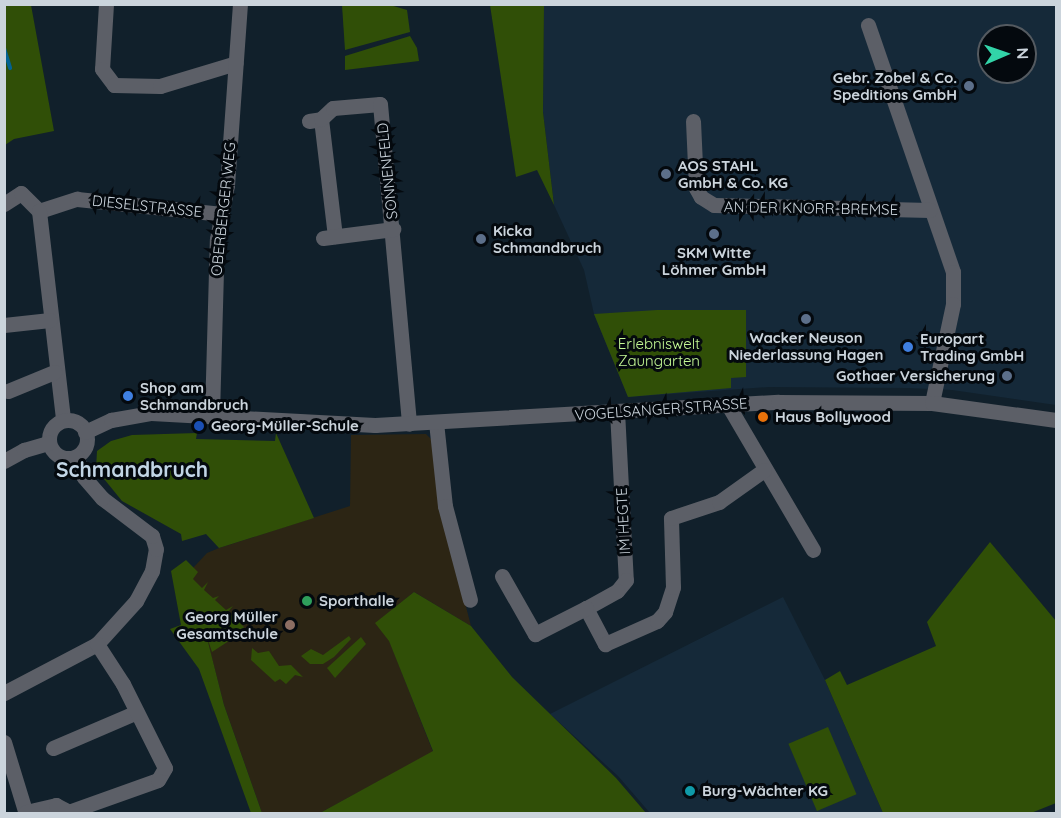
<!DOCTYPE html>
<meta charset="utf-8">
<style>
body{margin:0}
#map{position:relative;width:1061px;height:818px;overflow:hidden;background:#11202b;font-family:Quicksand,sans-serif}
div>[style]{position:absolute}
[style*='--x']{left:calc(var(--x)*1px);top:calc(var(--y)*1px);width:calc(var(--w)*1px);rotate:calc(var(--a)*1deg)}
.built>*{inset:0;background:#152939}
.education>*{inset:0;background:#2c2514}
.green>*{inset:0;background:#304f07;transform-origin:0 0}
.stream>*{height:4px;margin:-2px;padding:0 2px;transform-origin:2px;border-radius:2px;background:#026291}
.minor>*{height:15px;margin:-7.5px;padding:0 7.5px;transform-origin:7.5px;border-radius:7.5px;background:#5c5f67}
.minor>.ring{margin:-7.5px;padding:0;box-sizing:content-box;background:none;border:15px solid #5c5f67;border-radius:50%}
.dots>*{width:16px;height:16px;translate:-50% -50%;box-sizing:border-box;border:3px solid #04090e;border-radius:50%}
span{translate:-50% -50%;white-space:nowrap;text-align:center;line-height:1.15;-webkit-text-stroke:6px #04090e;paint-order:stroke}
.poi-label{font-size:15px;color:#cbd4dc;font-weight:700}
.right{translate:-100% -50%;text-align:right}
.left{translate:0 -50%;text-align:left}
.street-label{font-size:15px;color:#cbd4dc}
.park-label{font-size:15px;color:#c4f895}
.district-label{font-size:21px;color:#c2d5e5;font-weight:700}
.frame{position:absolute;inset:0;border:6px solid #cbd4dc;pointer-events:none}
.north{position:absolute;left:977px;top:24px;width:60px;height:60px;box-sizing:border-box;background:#04090e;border:2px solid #545a60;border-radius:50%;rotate:88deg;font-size:16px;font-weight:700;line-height:24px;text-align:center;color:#cbd4dc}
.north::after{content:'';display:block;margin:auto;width:21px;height:27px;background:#32d4a8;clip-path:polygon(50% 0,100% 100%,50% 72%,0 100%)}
</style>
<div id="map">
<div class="built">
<i style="clip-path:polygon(evenodd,544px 5px,1055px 5px,1056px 405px,952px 390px,908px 388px,769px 387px,628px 397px,594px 314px,584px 270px,554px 205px,543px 112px,544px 5px,989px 36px,1025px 36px,1025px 72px,989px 72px,989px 36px)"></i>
<i style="clip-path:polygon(783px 597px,825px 680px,883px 813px,650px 813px,618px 776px,550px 714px)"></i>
</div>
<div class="education">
<i style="clip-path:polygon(351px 435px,426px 434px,431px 439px,442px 514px,471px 626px,414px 592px,376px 623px,389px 640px,433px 752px,320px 813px,262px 813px,224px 705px,192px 581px,193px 568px,207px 553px,219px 548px,350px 506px)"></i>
</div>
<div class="green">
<i style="clip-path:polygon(5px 4px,31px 5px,54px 131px,14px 139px,5px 145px)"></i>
<i style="clip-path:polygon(342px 5px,390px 5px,407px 10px,410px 32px,345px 50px)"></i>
<i style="clip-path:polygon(490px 5px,544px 5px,543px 112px,554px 205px,537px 170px,516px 177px)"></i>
<i style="clip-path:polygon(410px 36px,417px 48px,419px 61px,345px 70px,345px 56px)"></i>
<i style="clip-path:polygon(657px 310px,746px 310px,746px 377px,731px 378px,731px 388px,628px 397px,594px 314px)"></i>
<i style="clip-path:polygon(197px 433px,196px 439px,275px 441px,276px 433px,314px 518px,219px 548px,206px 534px,182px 541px,181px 534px,122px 501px,96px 469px,97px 451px,111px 441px,132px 435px)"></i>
<i style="clip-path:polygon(990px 542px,1056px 621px,1056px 803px,1031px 813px,883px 813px,825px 680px,840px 671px,847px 685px,936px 646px,927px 622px)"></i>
<i style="clip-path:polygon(186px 560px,198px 572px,193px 579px,202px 588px,208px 582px,204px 590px,213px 598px,219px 596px,215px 600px,226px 610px,233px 606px,228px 612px,237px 620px,244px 616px,239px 622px,244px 627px,238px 635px,212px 652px,206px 634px,224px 705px,262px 813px,251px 813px,199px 669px,170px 629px,181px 625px,171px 571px)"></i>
<i style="clip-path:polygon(414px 592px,471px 626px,512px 677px,616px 778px,646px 813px,320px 813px,433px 751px,389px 641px,375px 623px)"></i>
<i style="clip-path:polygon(349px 636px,351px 639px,334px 657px,323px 664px,310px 664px,301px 656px,311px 649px,323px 655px)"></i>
<i style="clip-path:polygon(361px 637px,366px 644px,335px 678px,327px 668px)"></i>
<i style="clip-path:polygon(252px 648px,258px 653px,269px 651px,279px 666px,291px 665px,303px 677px,295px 675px,286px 684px,280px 679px,275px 682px,251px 660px)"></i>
<i style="left:828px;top:727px;width:73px;height:43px;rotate:67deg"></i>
</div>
<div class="stream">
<i style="--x:4;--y:48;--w:21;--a:73"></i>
</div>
<div class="minor">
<i style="--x:106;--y:4;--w:65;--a:93.5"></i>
<i style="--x:102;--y:69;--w:20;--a:53"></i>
<i style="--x:114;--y:85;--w:46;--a:1.2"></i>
<i style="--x:160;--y:86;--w:79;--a:-16.8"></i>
<i style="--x:868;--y:25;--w:261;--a:71"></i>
<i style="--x:953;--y:272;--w:32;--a:90"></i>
<i style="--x:953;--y:304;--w:101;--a:102"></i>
<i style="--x:321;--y:119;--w:118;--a:83.2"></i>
<i style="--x:309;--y:121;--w:12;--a:-9"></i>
<i style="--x:321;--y:119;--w:16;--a:-43"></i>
<i style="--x:333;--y:108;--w:47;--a:-4.9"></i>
<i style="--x:380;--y:104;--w:321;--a:84.8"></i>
<i style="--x:693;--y:121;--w:67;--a:87.4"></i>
<i style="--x:696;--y:188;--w:10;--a:61"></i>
<i style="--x:701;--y:197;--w:15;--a:32"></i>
<i style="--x:714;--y:205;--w:216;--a:1.3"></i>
<i style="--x:4;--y:204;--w:20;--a:-33"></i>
<i style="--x:21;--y:193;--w:25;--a:45"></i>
<i style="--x:39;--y:211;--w:40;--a:-18"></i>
<i style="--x:77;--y:199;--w:146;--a:5.9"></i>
<i style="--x:39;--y:211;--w:210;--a:83.4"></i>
<i style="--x:323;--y:238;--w:71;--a:-7.3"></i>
<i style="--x:4;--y:325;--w:46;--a:-6.2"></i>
<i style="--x:8;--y:391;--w:50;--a:-22.4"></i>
<i style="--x:728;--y:405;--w:168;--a:59.6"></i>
<i style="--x:617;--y:411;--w:169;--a:87"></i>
<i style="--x:626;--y:580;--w:14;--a:129"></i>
<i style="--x:617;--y:591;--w:35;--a:151"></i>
<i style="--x:586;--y:608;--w:41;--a:62.2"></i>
<i style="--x:605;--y:644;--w:57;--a:-23.9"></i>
<i style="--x:657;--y:621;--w:12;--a:-48"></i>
<i style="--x:665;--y:612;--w:26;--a:-72"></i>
<i style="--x:673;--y:587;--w:69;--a:-91.7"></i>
<i style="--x:671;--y:518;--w:51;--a:-18.4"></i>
<i style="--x:719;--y:502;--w:55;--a:-35.4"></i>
<i style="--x:212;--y:414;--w:175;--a:-88.4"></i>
<i style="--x:217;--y:239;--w:55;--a:-79.5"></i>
<i style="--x:227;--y:185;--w:181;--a:-85.9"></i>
<i class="ring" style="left:49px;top:420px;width:23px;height:23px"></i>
<i style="--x:436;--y:422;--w:84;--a:83.9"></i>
<i style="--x:445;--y:506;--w:97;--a:75.1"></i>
<i style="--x:85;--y:432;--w:29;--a:-25"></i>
<i style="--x:111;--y:420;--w:41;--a:-9.9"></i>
<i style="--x:151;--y:413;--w:224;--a:3.1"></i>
<i style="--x:375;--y:425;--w:404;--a:-3.3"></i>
<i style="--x:778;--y:402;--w:154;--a:0.4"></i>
<i style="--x:932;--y:403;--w:125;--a:7.8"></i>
<i style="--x:4;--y:461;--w:23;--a:-29"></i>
<i style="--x:24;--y:450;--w:26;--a:-16"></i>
<i style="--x:502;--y:576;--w:67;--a:60.4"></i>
<i style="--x:535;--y:634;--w:57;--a:-27"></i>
<i style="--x:4;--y:693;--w:105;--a:-27.8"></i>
<i style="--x:97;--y:644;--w:58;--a:-47.8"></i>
<i style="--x:136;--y:601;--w:34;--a:-62"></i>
<i style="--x:152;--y:571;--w:22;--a:-80"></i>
<i style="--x:156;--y:549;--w:14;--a:-107"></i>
<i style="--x:152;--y:536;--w:63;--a:-142.8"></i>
<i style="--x:102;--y:498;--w:28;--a:-131"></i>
<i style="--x:84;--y:477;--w:22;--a:-111"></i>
<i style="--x:4;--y:742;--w:75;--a:73"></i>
<i style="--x:53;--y:748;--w:91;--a:-23.2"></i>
<i style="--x:71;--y:811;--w:92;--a:-19.6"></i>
<i style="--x:158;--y:780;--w:14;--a:-60"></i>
<i style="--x:165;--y:768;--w:94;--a:-116.6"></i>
<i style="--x:123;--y:684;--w:48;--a:-123"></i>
<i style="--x:26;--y:812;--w:31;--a:-13"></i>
<i style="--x:56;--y:805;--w:19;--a:28"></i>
</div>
<div class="dots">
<i style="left:969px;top:86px;background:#5c6f8a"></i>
<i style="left:666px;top:174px;background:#5c6f8a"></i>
<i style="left:714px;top:234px;background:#5c6f8a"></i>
<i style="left:481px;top:239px;background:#5c6f8a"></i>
<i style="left:806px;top:319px;background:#5c6f8a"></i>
<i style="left:908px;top:347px;background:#3f7fe0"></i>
<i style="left:1007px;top:376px;background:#5c6f8a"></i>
<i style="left:128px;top:396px;background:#3f7fe0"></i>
<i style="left:763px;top:417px;background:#e8710a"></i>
<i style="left:199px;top:426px;background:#1a4fb4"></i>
<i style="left:307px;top:601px;background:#2e9e5b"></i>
<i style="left:290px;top:625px;background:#8d6e63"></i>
<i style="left:690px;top:791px;background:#0f9aa8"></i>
</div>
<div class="poi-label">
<span class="right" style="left:957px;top:86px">Gebr. Zobel &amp; Co.<br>Speditions GmbH</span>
<span class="left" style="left:678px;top:174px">AOS STAHL<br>GmbH &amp; Co. KG</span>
<span class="left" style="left:493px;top:239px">Kicka<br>Schmandbruch</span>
<span style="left:714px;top:261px">SKM Witte<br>Löhmer GmbH</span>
<span style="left:806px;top:346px">Wacker Neuson<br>Niederlassung Hagen</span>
<span class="left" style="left:920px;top:347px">Europart<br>Trading GmbH</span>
<span class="right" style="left:995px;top:376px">Gothaer Versicherung</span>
<span class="left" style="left:140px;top:396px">Shop am<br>Schmandbruch</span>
<span class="left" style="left:775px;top:417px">Haus Bollywood</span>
<span class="left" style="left:211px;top:426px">Georg-Müller-Schule</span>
<span class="left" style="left:319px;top:601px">Sporthalle</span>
<span class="right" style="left:278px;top:625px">Georg Müller<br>Gesamtschule</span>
<span class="left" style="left:702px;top:791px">Burg-Wächter KG</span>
</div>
<div class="street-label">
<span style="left:387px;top:171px;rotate:-96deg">SONNENFELD</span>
<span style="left:147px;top:206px;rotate:6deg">DIESELSTRASSE</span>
<span style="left:811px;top:208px;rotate:1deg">AN DER KNORR-BREMSE</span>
<span style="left:223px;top:209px;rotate:-84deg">OBERBERGER WEG</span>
<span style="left:661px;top:409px;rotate:-4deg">VOGELSANGER STRASSE</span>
<span style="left:623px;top:521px;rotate:-93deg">IM HEGTE</span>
</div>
<div class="park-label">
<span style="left:659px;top:352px">Erlebniswelt<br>Zaungarten</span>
</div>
<div class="district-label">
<span style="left:132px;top:469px">Schmandbruch</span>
</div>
<div class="frame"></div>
<div class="north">N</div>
</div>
